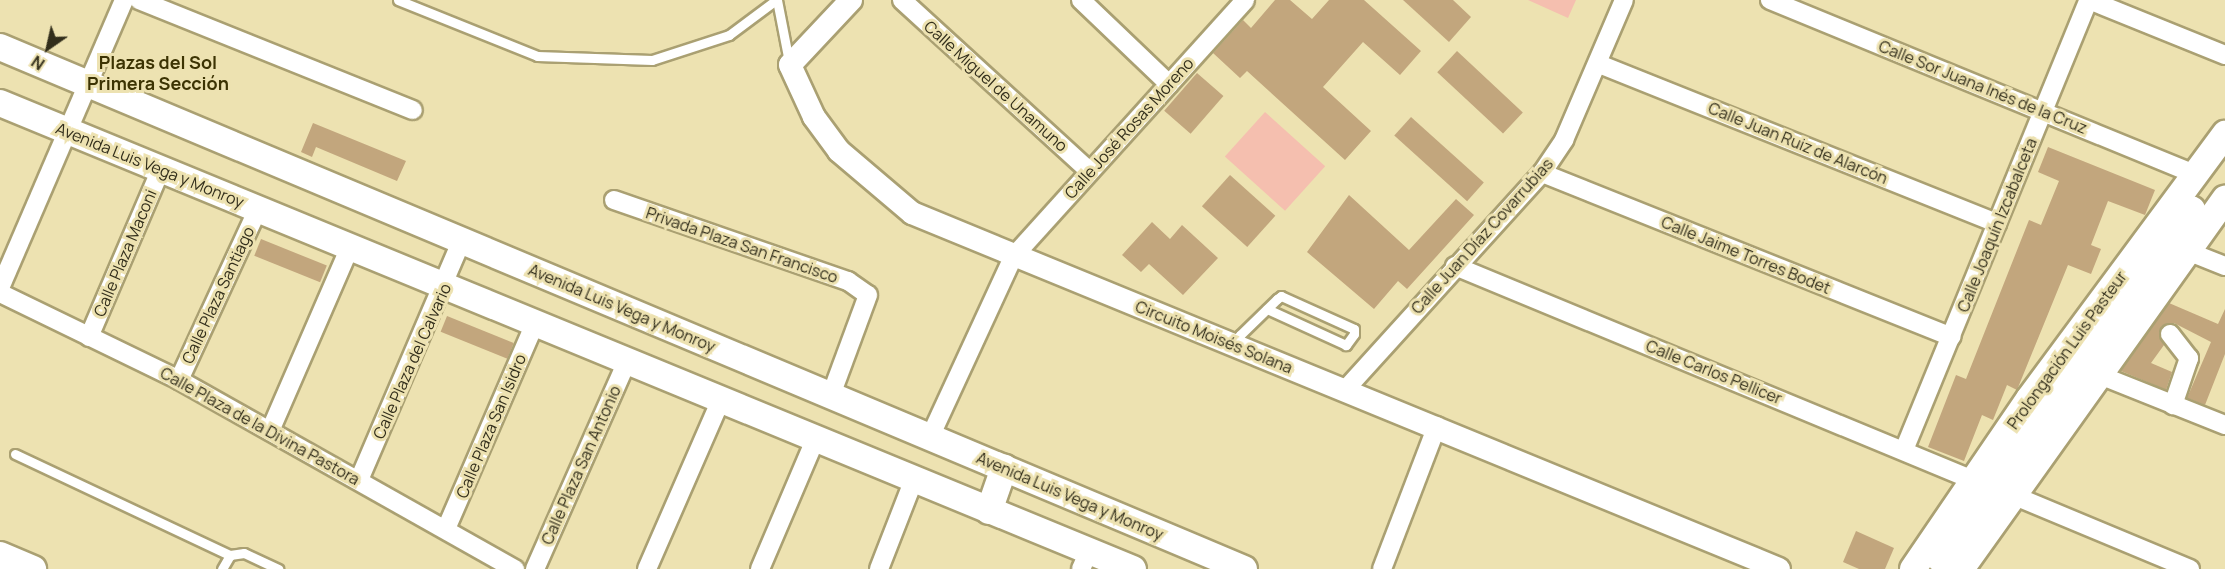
<!DOCTYPE html>
<meta charset="utf-8">
<style>
body{margin:0}
#map{position:relative;width:2225px;height:569px;overflow:hidden;background:#ede2b1;font-family:Manrope,sans-serif}
div>[style]{position:absolute}
[style*='--x']{left:calc(var(--x)*1px);top:calc(var(--y)*1px);width:calc(var(--w)*1px);rotate:calc(var(--a)*1deg)}
.green>*{inset:0;background:#f5bfaf;transform-origin:0 0}
.building>*{inset:0;background:#c2a67d;transform-origin:0 0}
.roads{filter:drop-shadow(2px 0 #aaa072) drop-shadow(-2px 0 #aaa072) drop-shadow(0 2px #aaa072) drop-shadow(0 -2px #aaa072)}
.service>*{height:9px;margin:-4.5px;padding:0 4.5px;transform-origin:4.5px;border-radius:4.5px;background:#fff}
.minor>*{height:18px;margin:-9px;padding:0 9px;transform-origin:9px;border-radius:9px;background:#fff}
.tertiary>*{height:22px;margin:-11px;padding:0 11px;transform-origin:11px;border-radius:11px;background:#fff}
.secondary>*{height:26px;margin:-13px;padding:0 13px;transform-origin:13px;border-radius:13px;background:#fff}
span{translate:-50% -50%;white-space:nowrap;text-align:center;line-height:1.15;-webkit-text-stroke:6px #ede2b1;paint-order:stroke}
.street-label{font-size:16px;color:#322e1b}
.neighbourhood-label{font-size:18px;color:#3c3303;font-weight:700}
.north{position:absolute;left:18px;top:18px;width:60px;height:60px;-webkit-text-stroke:4px #ede2b1;paint-order:stroke;rotate:214deg;font-size:16px;font-weight:700;line-height:24px;text-align:center;color:#322e1b}
.north::after{content:'';display:block;margin:auto;width:21px;height:27px;background:#322e1b;clip-path:polygon(50% 0,100% 100%,50% 72%,0 100%)}
</style>
<div id="map">
<div class="green">
<i style="clip-path:polygon(1528px 0,1576px 0,1568px 18px)"></i>
<i style="left:1265px;top:112px;width:81px;height:60px;rotate:42deg"></i>
</div>
<div class="building">
<i style="clip-path:polygon(1275px 0,1290px 0,1312px 19px,1329px 0,1364px 0,1421px 51px,1400px 75px,1363px 42px,1323px 87px,1371px 131px,1345px 160px,1247px 71px,1240px 78px,1213px 53px,1243px 20px,1251px 28px)"></i>
<i style="clip-path:polygon(1403px 0,1453px 0,1471px 17px,1449px 42px)"></i>
<i style="left:1457px;top:51px;width:90px;height:29px;rotate:43deg"></i>
<i style="left:1197px;top:73px;width:35px;height:50px;rotate:41deg"></i>
<i style="left:1411px;top:117px;width:98px;height:25px;rotate:42deg"></i>
<i style="clip-path:polygon(313px 123px,406px 161px,397px 181px,316px 147px,312px 157px,301px 152px)"></i>
<i style="clip-path:polygon(2048px 147px,2155px 190px,2145px 215px,2108px 201px,2091px 245px,2101px 249px,2091px 274px,2068px 265px,2017px 390px,2007px 385px,1993px 420px,1982px 415px,1964px 461px,1928px 447px,1956px 375px,1966px 379px,2029px 220px,2041px 225px,2059px 181px,2038px 172px)"></i>
<i style="left:1230px;top:175px;width:61px;height:42px;rotate:42deg"></i>
<i style="clip-path:polygon(1349px 195px,1409px 250px,1456px 199px,1474px 215px,1407px 289px,1398px 281px,1374px 309px,1307px 252px)"></i>
<i style="clip-path:polygon(1152px 222px,1170px 239px,1182px 225px,1218px 258px,1183px 295px,1149px 264px,1141px 272px,1122px 255px)"></i>
<i style="left:261px;top:239px;width:71px;height:18px;rotate:22deg"></i>
<i style="clip-path:polygon(2169px 303px,2218px 324px,2225px 309px,2225px 354px,2205px 405px,2187px 398px,2211px 342px,2174px 323px,2160px 329px,2164px 345px,2151px 363px,2172px 372px,2166px 390px,2121px 371px)"></i>
<i style="left:447px;top:316px;width:72px;height:17px;rotate:22deg"></i>
<i style="clip-path:polygon(1856px 531px,1894px 548px,1885px 569px,1859px 569px,1843px 562px)"></i>
</div>
<div class="roads">
<div class="service">
<i style="--x:398;--y:0;--w:150;--a:21.9"></i>
<i style="--x:537;--y:56;--w:115;--a:2"></i>
<i style="--x:652;--y:60;--w:81;--a:-18"></i>
<i style="--x:729;--y:35;--w:59;--a:-36.7"></i>
<i style="--x:777;--y:0;--w:63;--a:79"></i>
<i style="--x:1233;--y:345;--w:12;--a:-55"></i>
<i style="--x:1240;--y:335;--w:52;--a:-44.2"></i>
<i style="--x:1277;--y:299;--w:5;--a:-37"></i>
<i style="--x:1281;--y:296;--w:80;--a:24.3"></i>
<i style="--x:1354;--y:329;--w:5;--a:90"></i>
<i style="--x:1354;--y:334;--w:14;--a:126"></i>
<i style="--x:1346;--y:345;--w:87;--a:-155.5"></i>
<i style="--x:15;--y:454;--w:238;--a:25.2"></i>
<i style="--x:222;--y:569;--w:16;--a:-60"></i>
<i style="--x:230;--y:555;--w:14;--a:-8"></i>
<i style="--x:244;--y:553;--w:38;--a:25"></i>
</div>
<div class="minor">
<i style="--x:139;--y:0;--w:295;--a:21.9"></i>
<i style="--x:902;--y:0;--w:253;--a:42.4"></i>
<i style="--x:1081;--y:0;--w:122;--a:43.7"></i>
<i style="--x:1770;--y:0;--w:461;--a:22.3"></i>
<i style="--x:2089;--y:0;--w:147;--a:22"></i>
<i style="--x:1599;--y:64;--w:429;--a:21.8"></i>
<i style="--x:1542;--y:173;--w:441;--a:21.8"></i>
<i style="--x:614;--y:200;--w:248;--a:19.1"></i>
<i style="--x:848;--y:281;--w:24;--a:35"></i>
<i style="--x:868;--y:295;--w:107;--a:110.3"></i>
<i style="--x:2187;--y:251;--w:41;--a:21.5"></i>
<i style="--x:1455;--y:266;--w:560;--a:22.45"></i>
<i style="--x:0;--y:288;--w:314;--a:-66.7"></i>
<i style="--x:0;--y:293;--w:199;--a:25.9"></i>
<i style="--x:179;--y:380;--w:386;--a:29.4"></i>
<i style="--x:2170;--y:334;--w:31;--a:52"></i>
<i style="--x:2189;--y:358;--w:50;--a:108.8"></i>
<i style="--x:89;--y:337;--w:183;--a:-66.8"></i>
<i style="--x:2097;--y:374;--w:138;--a:21.7"></i>
<i style="--x:179;--y:380;--w:188;--a:-65.2"></i>
<i style="--x:1345;--y:390;--w:293;--a:-47.8"></i>
<i style="--x:1542;--y:173;--w:40;--a:-56"></i>
<i style="--x:1564;--y:140;--w:152;--a:-66.8"></i>
<i style="--x:270;--y:431;--w:201;--a:-66.5"></i>
<i style="--x:930;--y:437;--w:198;--a:-65.2"></i>
<i style="--x:1013;--y:257;--w:346;--a:-47.9"></i>
<i style="--x:1904;--y:450;--w:487;--a:-67.7"></i>
<i style="--x:359;--y:480;--w:261;--a:-66.8"></i>
<i style="--x:2010;--y:494;--w:195;--a:22.6"></i>
<i style="--x:446;--y:529;--w:224;--a:-66.6"></i>
<i style="--x:535;--y:569;--w:227;--a:-66.1"></i>
<i style="--x:647;--y:569;--w:184;--a:-66.4"></i>
<i style="--x:760;--y:569;--w:142;--a:-66.9"></i>
<i style="--x:879;--y:569;--w:97;--a:-68.7"></i>
<i style="--x:1081;--y:569;--w:20;--a:-66"></i>
<i style="--x:1382;--y:569;--w:153;--a:-69"></i>
</div>
<div class="tertiary">
<i style="--x:851;--y:0;--w:89;--a:133.2"></i>
<i style="--x:790;--y:65;--w:57;--a:65.2"></i>
<i style="--x:814;--y:117;--w:42;--a:53.7"></i>
<i style="--x:839;--y:151;--w:96;--a:40.3"></i>
<i style="--x:912;--y:213;--w:937;--a:22.32"></i>
</div>
<div class="secondary">
<i style="--x:0;--y:47;--w:1349;--a:22.76"></i>
<i style="--x:0;--y:103;--w:1225;--a:22.36"></i>
<i style="--x:989;--y:511;--w:46;--a:-70.8"></i>
<i style="--x:0;--y:555;--w:36;--a:23"></i>
<i style="--x:1940;--y:559;--w:431;--a:-54.2"></i>
<i style="--x:1913;--y:569;--w:206;--a:-55.7"></i>
<i style="--x:2029;--y:399;--w:330;--a:-53.5"></i>
<i style="--x:1961;--y:569;--w:455;--a:-54.5"></i>
</div>
</div>
<div class="street-label">
<span style="left:996px;top:86px;rotate:42deg">Calle Miguel de Unamuno</span>
<span style="left:1983px;top:87px;rotate:22deg">Calle Sor Juana Inés de la Cruz</span>
<span style="left:1129px;top:128px;rotate:-48deg">Calle José Rosas Moreno</span>
<span style="left:1798px;top:143px;rotate:22deg">Calle Juan Ruiz de Alarcón</span>
<span style="left:150px;top:165px;rotate:22deg">Avenida Luis Vega y Monroy</span>
<span style="left:1997px;top:225px;rotate:-68deg">Calle Joaquín Izcabalceta</span>
<span style="left:1482px;top:236px;rotate:-48deg">Calle Juan Díaz Covarrubias</span>
<span style="left:742px;top:245px;rotate:19deg">Privada Plaza San Francisco</span>
<span style="left:125px;top:253px;rotate:-67deg">Calle Plaza Maconi</span>
<span style="left:1746px;top:255px;rotate:22deg">Calle Jaime Torres Bodet</span>
<span style="left:218px;top:295px;rotate:-65deg">Calle Plaza Santiago</span>
<span style="left:622px;top:308px;rotate:23deg">Avenida Luis Vega y Monroy</span>
<span style="left:1214px;top:337px;rotate:22deg">Circuito Moisés Solana</span>
<span style="left:2067px;top:350px;rotate:-54deg">Prolongación Luis Pasteur</span>
<span style="left:412px;top:361px;rotate:-66deg">Calle Plaza del Calvario</span>
<span style="left:1714px;top:372px;rotate:22deg">Calle Carlos Pellicer</span>
<span style="left:260px;top:426px;rotate:29deg">Calle Plaza de la Divina Pastora</span>
<span style="left:491px;top:426px;rotate:-67deg">Calle Plaza San Isidro</span>
<span style="left:581px;top:465px;rotate:-66deg">Calle Plaza San Antonio</span>
<span style="left:1070px;top:496px;rotate:23deg">Avenida Luis Vega y Monroy</span>
</div>
<div class="neighbourhood-label">
<span style="left:158px;top:73px">Plazas del Sol<br>Primera Sección</span>
</div>
<div class="north">N</div>
</div>
